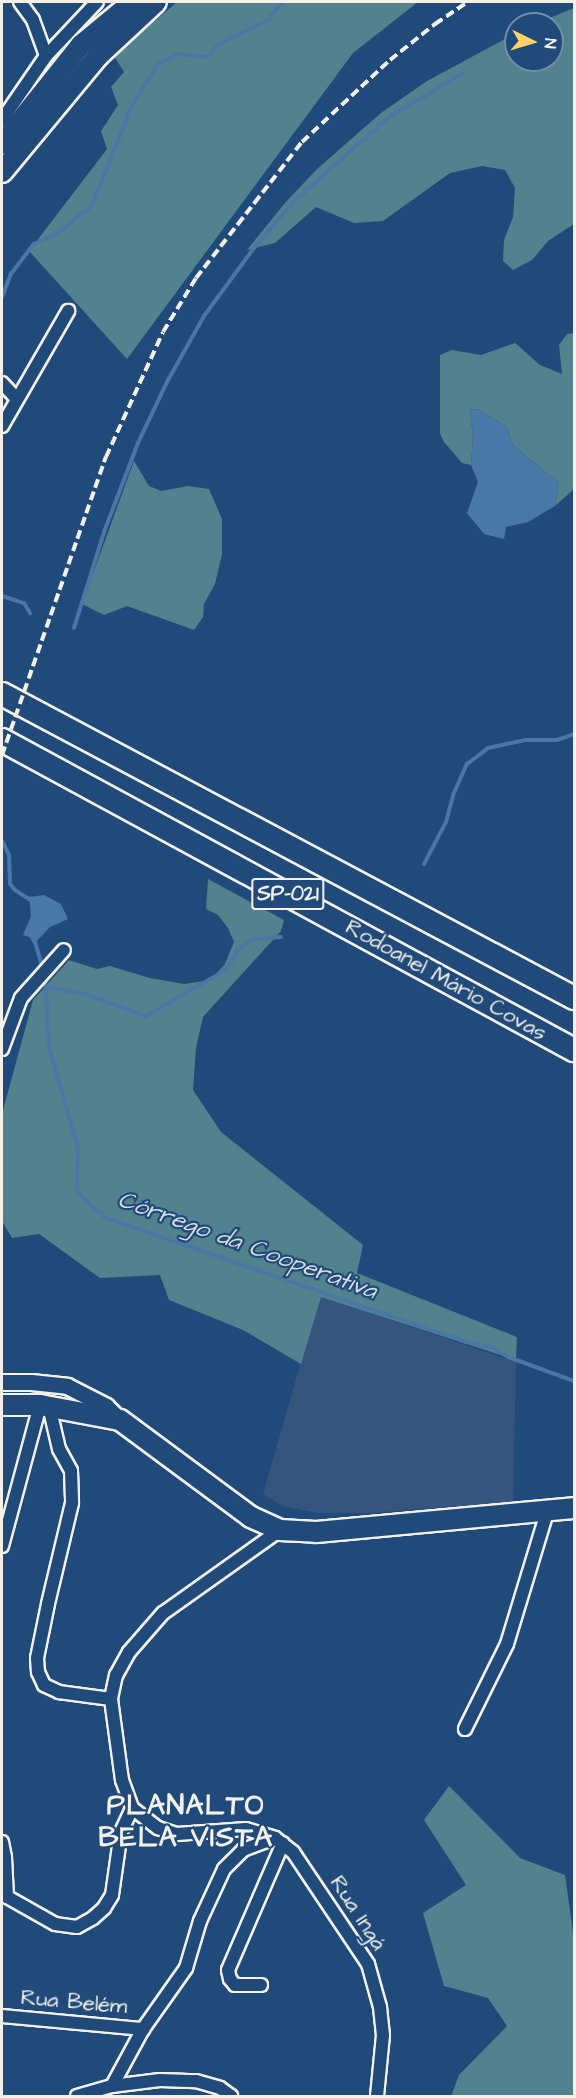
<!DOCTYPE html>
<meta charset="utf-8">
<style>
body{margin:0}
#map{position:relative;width:576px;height:2098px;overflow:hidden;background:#1f4a7a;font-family:"Architects Daughter",sans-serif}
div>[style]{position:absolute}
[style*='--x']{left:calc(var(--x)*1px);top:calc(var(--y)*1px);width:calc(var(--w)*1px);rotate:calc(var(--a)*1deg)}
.built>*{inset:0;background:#35557e}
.green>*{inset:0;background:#52828d}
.water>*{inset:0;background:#4a78a6}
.stream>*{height:4px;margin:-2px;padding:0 2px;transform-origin:2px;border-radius:2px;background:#4a78a6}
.roads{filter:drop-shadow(2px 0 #f4f1e8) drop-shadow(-2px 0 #f4f1e8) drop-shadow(0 2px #f4f1e8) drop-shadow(0 -2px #f4f1e8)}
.minor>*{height:12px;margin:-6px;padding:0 6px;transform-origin:6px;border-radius:6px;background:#1f4a7a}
.tertiary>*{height:15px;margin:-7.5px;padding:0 7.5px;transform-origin:7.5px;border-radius:7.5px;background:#1f4a7a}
.primary>*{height:20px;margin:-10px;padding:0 10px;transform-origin:10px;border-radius:10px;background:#1f4a7a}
.trunk>*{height:20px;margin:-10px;padding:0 10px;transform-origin:10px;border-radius:10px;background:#1f4a7a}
.motorway>*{height:22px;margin:-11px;padding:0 11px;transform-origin:11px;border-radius:11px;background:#1f4a7a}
.rail>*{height:4px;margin-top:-2px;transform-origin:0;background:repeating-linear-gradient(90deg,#f4f1e8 0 9px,transparent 0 13.5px)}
span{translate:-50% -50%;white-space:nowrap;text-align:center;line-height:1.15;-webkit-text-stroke:4.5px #1f4a7a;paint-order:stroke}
.shield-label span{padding:2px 4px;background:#1f4a7a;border:2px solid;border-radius:4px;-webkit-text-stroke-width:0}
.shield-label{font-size:21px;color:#f4f1e8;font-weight:700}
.street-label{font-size:22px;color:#f4f1e8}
.water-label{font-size:24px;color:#dadfde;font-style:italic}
.district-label{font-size:28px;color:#f4f1e8;font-weight:700;letter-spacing:1.5px}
.frame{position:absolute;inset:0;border:3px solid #f4f1e8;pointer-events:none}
.north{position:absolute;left:504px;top:12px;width:60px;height:60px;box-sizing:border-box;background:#1f4a7a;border:2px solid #748da6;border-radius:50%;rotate:95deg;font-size:16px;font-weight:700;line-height:24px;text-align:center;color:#f4f1e8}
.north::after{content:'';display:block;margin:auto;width:21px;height:27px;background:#ffd166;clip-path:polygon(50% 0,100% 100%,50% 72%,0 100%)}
</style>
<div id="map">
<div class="built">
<i style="clip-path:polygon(320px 1296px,516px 1362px,513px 1502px,371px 1513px,318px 1513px,282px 1506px,263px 1494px)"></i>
</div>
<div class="green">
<i style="clip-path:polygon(177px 2px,418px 2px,353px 53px,127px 359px,29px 251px,107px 149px,101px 131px,118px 105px,111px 87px,124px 72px,114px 56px)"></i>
<i style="clip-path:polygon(574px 8px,574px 224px,548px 241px,532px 260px,513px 270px,503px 261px,504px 240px,513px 217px,515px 188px,505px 170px,482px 166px,450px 173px,383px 221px,354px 223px,316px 207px,275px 243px,247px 250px,285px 203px,317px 169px,381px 113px,427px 81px,516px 33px,516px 60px,552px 60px,552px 24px,535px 24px)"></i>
<i style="clip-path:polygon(574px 333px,574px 489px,555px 506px,559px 483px,513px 445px,507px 427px,480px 410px,470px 409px,473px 437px,471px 465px,462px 463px,444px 442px,440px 434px,440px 355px,452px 350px,481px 355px,515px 343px,540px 365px,562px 374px,559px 345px,567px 334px)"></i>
<i style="clip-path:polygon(134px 461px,149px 486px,161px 491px,188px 486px,209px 489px,222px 519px,222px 554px,215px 584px,204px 604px,203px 617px,194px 630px,127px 606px,104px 615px,82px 604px)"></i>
<i style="clip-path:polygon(208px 879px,284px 920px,281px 931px,203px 1017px,196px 1048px,193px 1090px,221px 1132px,363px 1245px,357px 1273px,517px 1337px,516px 1360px,321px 1297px,301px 1364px,243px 1330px,169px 1300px,160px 1275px,100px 1278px,39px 1234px,12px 1238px,2px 1221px,2px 1114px,33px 1000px,69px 960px,97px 969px,110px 966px,150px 978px,184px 984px,204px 981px,217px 973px,225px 964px,234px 942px,228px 928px,218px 915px,206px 909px)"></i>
<i style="clip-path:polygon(449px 1786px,520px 1858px,565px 1875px,574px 1940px,574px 2096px,451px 2096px,459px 2075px,507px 2026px,488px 1998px,444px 1986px,423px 1913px,466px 1885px,424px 1820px)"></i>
</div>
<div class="water">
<i style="clip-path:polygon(470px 409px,480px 410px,507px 427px,513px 445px,559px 483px,555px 506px,528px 522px,506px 527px,504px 539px,484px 534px,467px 513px,478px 482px,471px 465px,473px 437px)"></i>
<i style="clip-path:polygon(44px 895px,61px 904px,68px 919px,50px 927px,34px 944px,29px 937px,23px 935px,31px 916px,29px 897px)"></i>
</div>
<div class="stream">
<i style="--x:2;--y:297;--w:25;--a:-69"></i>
<i style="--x:11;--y:274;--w:38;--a:-53"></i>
<i style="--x:34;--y:244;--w:27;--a:-24"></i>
<i style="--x:59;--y:233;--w:43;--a:-40.3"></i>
<i style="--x:92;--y:205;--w:105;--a:-68.1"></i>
<i style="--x:131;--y:108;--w:50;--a:-58.8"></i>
<i style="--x:157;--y:65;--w:23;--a:-29"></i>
<i style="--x:177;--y:54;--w:30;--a:6"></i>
<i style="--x:207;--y:57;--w:18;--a:-47"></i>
<i style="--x:219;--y:44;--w:55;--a:-26.1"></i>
<i style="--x:268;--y:20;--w:23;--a:-52"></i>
<i style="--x:2;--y:596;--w:23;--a:18"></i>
<i style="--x:24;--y:603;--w:12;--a:59"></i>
<i style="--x:74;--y:628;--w:101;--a:-72.6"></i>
<i style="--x:104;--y:532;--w:95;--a:-69.1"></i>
<i style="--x:138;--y:443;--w:68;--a:-64.6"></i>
<i style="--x:167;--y:382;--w:76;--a:-60.7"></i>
<i style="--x:204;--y:316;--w:84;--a:-53.7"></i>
<i style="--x:254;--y:248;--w:59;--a:-49.8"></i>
<i style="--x:292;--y:203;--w:130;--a:-41.6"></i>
<i style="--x:389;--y:117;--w:85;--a:-30.5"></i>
<i style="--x:2;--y:841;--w:16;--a:63"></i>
<i style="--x:9;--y:855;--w:29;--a:88"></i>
<i style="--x:10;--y:884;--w:8;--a:50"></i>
<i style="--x:15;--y:890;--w:20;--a:33"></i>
<i style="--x:424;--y:864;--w:47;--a:-62.4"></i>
<i style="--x:446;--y:822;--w:28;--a:-75"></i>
<i style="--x:453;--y:795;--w:34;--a:-66"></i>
<i style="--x:467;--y:764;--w:26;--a:-37"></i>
<i style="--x:488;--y:748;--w:39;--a:-12"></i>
<i style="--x:526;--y:740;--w:31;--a:0"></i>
<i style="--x:557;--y:740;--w:18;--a:-19"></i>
<i style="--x:34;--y:939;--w:31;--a:73"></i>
<i style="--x:45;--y:976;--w:71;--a:86.8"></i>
<i style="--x:49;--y:1047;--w:105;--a:74"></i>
<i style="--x:78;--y:1148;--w:41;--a:91.4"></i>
<i style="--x:77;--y:1189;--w:12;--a:55"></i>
<i style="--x:84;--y:1199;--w:29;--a:41"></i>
<i style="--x:106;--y:1218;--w:379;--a:19"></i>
<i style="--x:464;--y:1341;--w:28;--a:13"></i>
<i style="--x:491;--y:1347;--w:20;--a:30"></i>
<i style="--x:508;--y:1357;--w:70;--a:20"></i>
<i style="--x:46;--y:987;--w:40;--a:10"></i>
<i style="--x:85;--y:994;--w:65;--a:19.8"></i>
<i style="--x:146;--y:1016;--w:92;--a:-29.9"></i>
<i style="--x:226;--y:970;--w:26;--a:-59"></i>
<i style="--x:239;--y:948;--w:17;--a:-31"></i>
<i style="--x:254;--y:939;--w:27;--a:-4"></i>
</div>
<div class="roads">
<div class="minor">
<i style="--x:20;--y:2;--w:22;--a:54"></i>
<i style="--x:33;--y:20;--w:38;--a:70"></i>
<i style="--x:2;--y:120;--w:78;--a:-55.5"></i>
<i style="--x:46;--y:56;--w:74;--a:-46.6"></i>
<i style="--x:2;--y:383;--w:21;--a:47"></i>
<i style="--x:2;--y:426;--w:133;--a:-60.1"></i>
<i style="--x:2;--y:1049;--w:54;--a:-69.6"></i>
<i style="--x:21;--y:998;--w:64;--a:-48.1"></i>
<i style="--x:49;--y:1406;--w:44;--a:76.9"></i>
<i style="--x:59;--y:1449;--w:25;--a:61"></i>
<i style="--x:71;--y:1471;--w:32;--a:88"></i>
<i style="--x:72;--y:1503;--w:104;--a:103.4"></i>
<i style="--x:48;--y:1604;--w:55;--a:101.5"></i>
<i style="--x:37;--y:1658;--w:14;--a:86"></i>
<i style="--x:38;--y:1672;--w:14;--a:65"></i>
<i style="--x:44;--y:1685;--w:17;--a:25"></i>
<i style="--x:59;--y:1692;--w:52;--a:7.7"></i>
<i style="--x:280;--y:1530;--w:143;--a:144.6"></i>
<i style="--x:163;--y:1613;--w:52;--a:131.1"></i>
<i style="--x:129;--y:1652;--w:26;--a:119"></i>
<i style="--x:116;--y:1675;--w:25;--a:102"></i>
<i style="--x:111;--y:1699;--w:82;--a:82.3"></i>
<i style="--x:122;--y:1780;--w:30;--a:70"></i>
<i style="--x:132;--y:1808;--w:33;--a:38"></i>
<i style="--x:158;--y:1828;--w:20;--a:18"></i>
<i style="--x:177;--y:1834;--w:69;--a:-4.1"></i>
<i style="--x:246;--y:1829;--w:30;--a:17"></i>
<i style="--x:275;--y:1838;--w:23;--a:38"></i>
<i style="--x:293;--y:1852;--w:135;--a:56.2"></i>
<i style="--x:368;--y:1964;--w:45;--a:74.4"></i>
<i style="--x:380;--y:2007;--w:28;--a:84"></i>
<i style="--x:383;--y:2035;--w:61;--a:95.6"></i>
<i style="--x:2;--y:1546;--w:146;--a:-74.9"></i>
<i style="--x:465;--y:1729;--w:95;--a:-63.7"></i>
<i style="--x:507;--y:1644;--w:141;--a:-73.1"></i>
<i style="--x:2;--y:1842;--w:15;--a:79"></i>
<i style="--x:5;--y:1857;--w:40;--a:87.1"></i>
<i style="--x:2;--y:1894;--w:61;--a:29.5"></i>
<i style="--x:55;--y:1924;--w:22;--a:8"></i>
<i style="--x:77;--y:1927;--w:18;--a:-29"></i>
<i style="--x:93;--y:1918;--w:15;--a:-42"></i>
<i style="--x:104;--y:1908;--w:15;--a:-58"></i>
<i style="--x:112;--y:1895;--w:64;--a:-81.9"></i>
<i style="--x:121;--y:1832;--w:26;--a:-65"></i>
<i style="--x:261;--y:1985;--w:26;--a:180"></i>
<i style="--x:235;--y:1985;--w:8;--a:-130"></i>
<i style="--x:230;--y:1979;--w:9;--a:-103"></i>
<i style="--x:228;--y:1970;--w:138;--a:-66.6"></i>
<i style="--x:2;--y:2016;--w:142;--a:5.3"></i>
<i style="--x:112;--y:2086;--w:65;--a:-61.5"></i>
<i style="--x:143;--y:2029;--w:75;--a:-54.8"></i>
<i style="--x:186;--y:1968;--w:49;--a:-73.4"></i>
<i style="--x:200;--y:1921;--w:57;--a:-65.2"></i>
<i style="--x:224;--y:1869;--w:27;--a:-45"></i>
<i style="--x:243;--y:1850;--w:34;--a:-21"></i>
<i style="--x:77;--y:2096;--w:36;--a:-16"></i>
<i style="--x:112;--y:2086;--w:48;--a:-7.1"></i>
<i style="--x:160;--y:2080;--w:36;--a:2"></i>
<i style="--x:196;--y:2081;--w:25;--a:16"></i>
<i style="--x:220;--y:2088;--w:14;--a:36"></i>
</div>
<div class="tertiary">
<i style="--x:2;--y:1382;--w:29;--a:0"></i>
<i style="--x:31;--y:1382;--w:36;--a:6"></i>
<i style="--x:67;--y:1386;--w:44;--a:27.1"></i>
<i style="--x:106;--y:1406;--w:20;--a:45"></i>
</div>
<div class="primary">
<i style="--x:2;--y:1405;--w:38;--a:0"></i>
<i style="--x:40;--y:1405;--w:81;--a:10.6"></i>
<i style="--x:120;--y:1420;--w:163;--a:36.5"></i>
<i style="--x:251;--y:1517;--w:32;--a:24"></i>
<i style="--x:280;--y:1530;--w:36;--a:3"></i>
<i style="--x:316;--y:1532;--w:259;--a:-5.3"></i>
</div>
<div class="trunk">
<i style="--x:2;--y:144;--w:127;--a:-51.4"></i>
<i style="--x:81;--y:45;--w:67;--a:-39.6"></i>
<i style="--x:2;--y:172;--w:151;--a:-50.4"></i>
<i style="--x:98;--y:56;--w:79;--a:-43"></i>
</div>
<div class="motorway">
<i style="--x:2;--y:694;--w:648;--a:27.99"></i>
<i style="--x:2;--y:740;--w:651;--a:28.46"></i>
</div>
</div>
<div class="rail">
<i style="--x:2;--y:755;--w:316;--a:-70.8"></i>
<i style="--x:106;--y:457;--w:137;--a:-65.5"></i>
<i style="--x:163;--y:332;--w:63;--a:-58.6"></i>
<i style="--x:196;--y:278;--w:172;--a:-52.1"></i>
<i style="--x:302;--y:142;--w:120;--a:-43"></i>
<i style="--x:390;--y:60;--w:58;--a:-38.7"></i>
<i style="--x:435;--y:24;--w:40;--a:-34"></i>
</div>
<div class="shield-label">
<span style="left:288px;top:894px">SP-021</span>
</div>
<div class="street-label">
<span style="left:446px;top:980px;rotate:29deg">Rodoanel Mário Covas</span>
<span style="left:358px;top:1913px;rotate:57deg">Rua Ingá</span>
<span style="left:74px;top:2002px;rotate:5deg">Rua Belém</span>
</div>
<div class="water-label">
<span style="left:247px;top:1246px;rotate:20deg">Córrego da Cooperativa</span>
</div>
<div class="district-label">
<span style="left:186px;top:1822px">PLANALTO<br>BELA VISTA</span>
</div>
<div class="frame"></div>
<div class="north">N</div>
</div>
